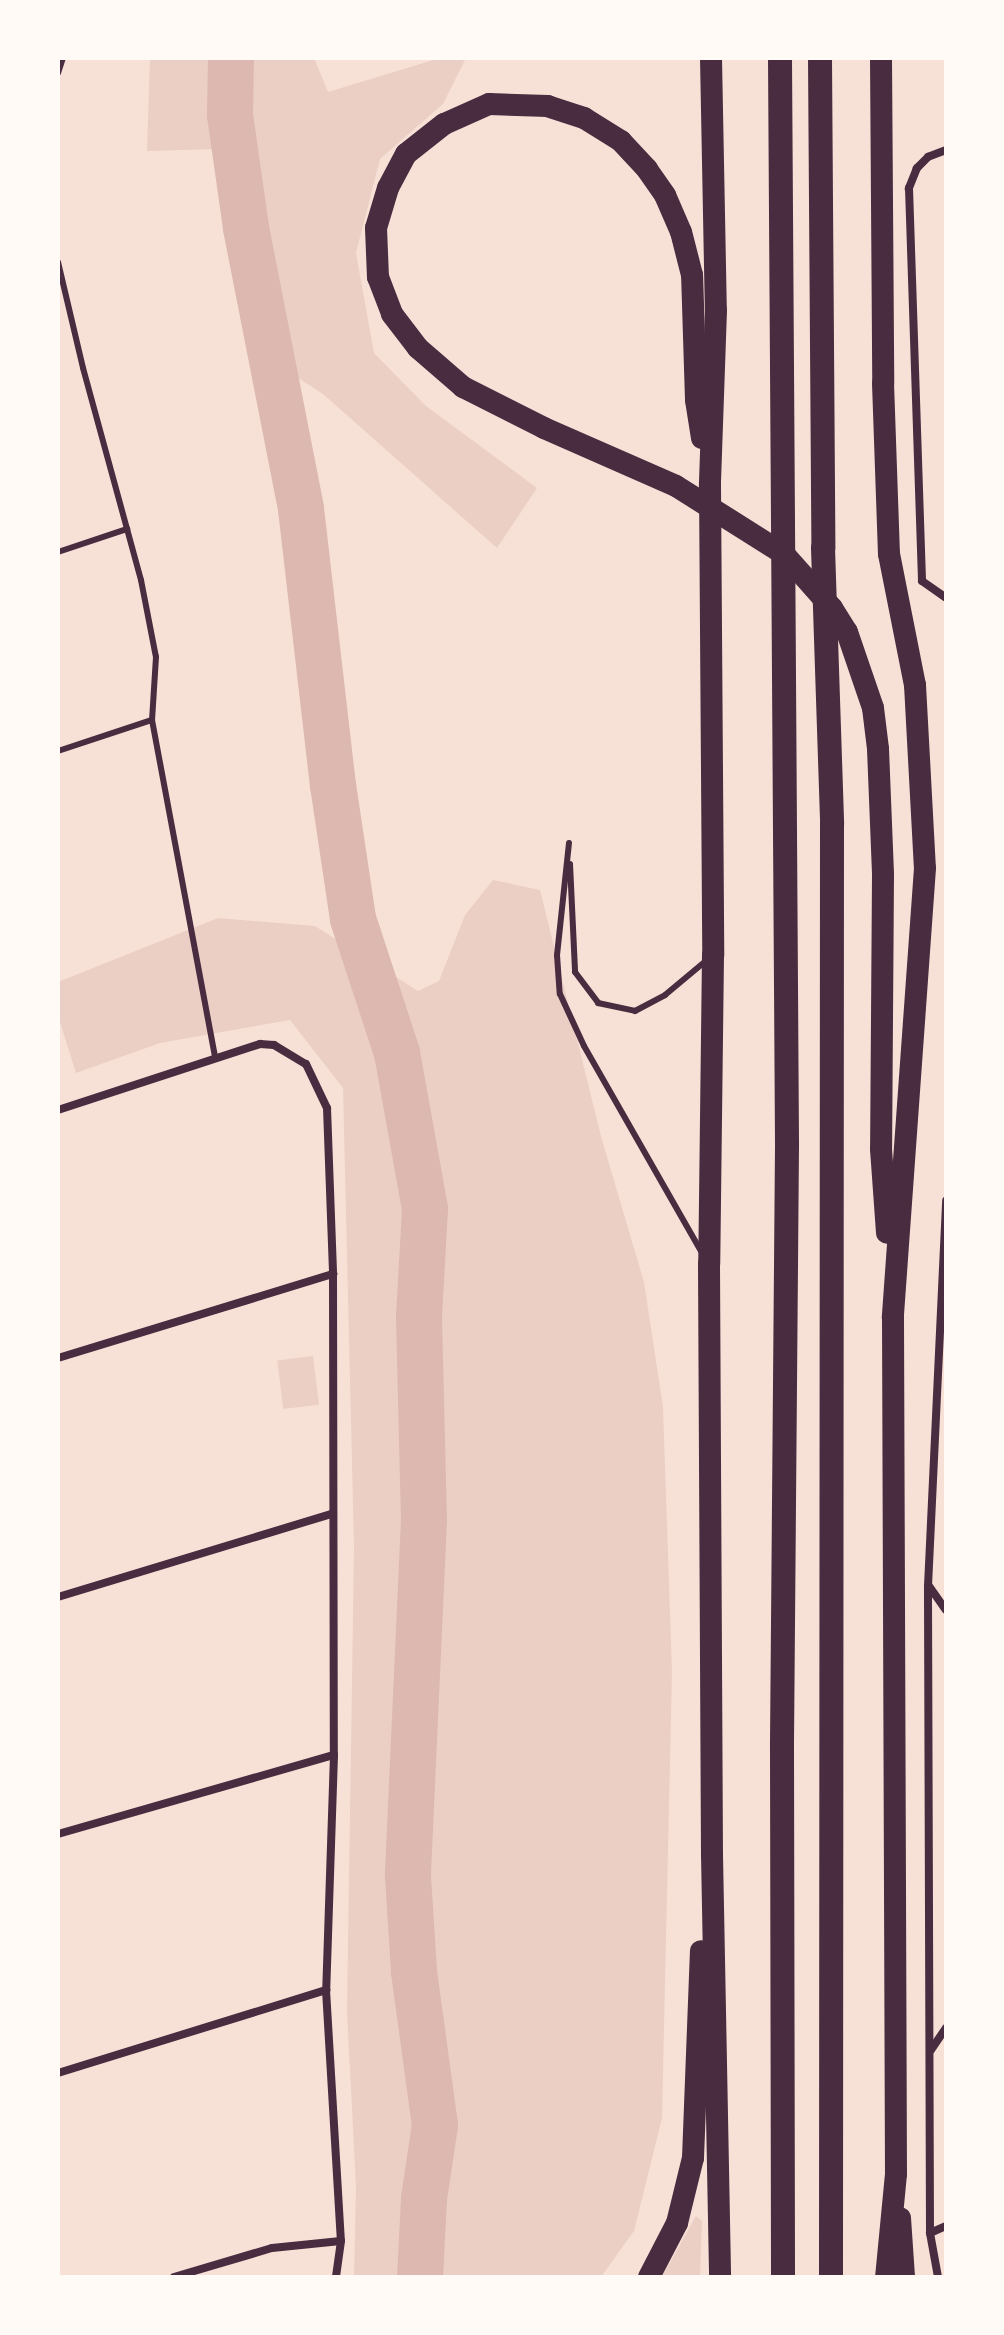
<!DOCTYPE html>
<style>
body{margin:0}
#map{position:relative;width:1004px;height:2335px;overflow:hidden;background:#f7e1d7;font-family:Montserrat,sans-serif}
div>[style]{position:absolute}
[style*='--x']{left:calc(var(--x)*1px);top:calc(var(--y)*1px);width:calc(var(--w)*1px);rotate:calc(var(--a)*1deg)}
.green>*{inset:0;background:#ebcfc5;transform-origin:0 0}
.river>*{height:46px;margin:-23px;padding:0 23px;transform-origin:23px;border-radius:23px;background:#dcb8b0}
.service>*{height:6px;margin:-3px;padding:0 3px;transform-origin:3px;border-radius:3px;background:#4a2c40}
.minor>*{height:8px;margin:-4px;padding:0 4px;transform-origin:4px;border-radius:4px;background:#4a2c40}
.trunk>*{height:22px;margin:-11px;padding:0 11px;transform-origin:11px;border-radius:11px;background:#4a2c40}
.motorway>*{height:24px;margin:-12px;padding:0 12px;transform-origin:12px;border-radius:12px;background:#4a2c40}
span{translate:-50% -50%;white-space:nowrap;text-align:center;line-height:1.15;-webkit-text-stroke:8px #fffaf5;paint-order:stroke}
.frame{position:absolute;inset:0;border:60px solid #fffaf5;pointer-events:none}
</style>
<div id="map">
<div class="green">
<i style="clip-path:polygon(150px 58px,314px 58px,328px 92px,440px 58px,466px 58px,443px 104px,380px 159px,356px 253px,374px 353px,426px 406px,537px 488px,497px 548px,323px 394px,292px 374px,253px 148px,147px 151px)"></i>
<i style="clip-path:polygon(493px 880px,540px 890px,602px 1140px,644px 1282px,663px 1407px,672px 1672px,662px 2118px,634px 2231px,601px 2277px,354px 2277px,356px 2187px,347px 2012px,354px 1547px,343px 1088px,290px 1020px,160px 1043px,76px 1073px,58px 1016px,58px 982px,218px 918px,315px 926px,418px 991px,439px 981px,465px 915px)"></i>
<i style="left:313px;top:1356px;width:49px;height:36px;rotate:83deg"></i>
<i style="clip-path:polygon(696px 2216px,702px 2221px,700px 2277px,662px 2277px)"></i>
</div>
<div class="river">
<i style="--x:231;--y:58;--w:57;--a:91"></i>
<i style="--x:230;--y:115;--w:114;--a:81.9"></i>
<i style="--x:246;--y:228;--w:286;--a:78.9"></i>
<i style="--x:301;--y:509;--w:278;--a:83.4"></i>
<i style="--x:333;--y:785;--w:135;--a:81.5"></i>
<i style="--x:353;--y:919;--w:141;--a:71.8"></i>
<i style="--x:397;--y:1053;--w:158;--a:79.8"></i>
<i style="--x:425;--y:1209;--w:108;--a:93.2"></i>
<i style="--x:419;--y:1317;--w:203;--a:88.6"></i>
<i style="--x:424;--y:1520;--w:356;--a:92.6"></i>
<i style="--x:408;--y:1876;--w:96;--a:86.4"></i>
<i style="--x:414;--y:1972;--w:154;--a:82.2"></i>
<i style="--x:435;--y:2125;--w:75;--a:98.5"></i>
<i style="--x:424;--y:2199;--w:78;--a:92.9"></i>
</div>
<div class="service">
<i style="--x:58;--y:73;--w:16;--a:-72"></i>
<i style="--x:58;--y:262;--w:109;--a:76.7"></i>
<i style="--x:83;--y:368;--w:220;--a:74.7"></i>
<i style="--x:141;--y:580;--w:78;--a:79"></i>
<i style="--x:156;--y:657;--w:63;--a:93.6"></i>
<i style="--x:152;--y:720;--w:342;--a:79.4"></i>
<i style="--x:58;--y:552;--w:73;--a:-18.4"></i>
<i style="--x:58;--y:751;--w:99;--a:-18.3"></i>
<i style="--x:569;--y:843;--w:113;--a:96.1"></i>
<i style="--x:557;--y:955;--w:39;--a:86"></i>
<i style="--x:560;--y:994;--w:57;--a:65.2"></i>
<i style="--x:584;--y:1046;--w:236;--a:60.3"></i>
<i style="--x:570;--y:864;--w:108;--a:87.3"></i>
<i style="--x:575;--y:972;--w:39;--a:53"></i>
<i style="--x:598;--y:1003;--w:38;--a:12"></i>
<i style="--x:635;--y:1011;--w:34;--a:-28"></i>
<i style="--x:665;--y:995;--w:55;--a:-39.8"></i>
</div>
<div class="minor">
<i style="--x:946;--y:150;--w:19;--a:159"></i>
<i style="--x:928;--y:157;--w:16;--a:135"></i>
<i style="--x:917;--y:168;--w:22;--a:112"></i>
<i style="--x:909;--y:188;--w:393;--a:88.1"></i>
<i style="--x:922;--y:581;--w:29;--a:35"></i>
<i style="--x:58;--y:1110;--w:213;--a:-18.1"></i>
<i style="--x:260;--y:1044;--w:14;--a:4"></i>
<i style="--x:274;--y:1045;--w:37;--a:31"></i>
<i style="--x:306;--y:1064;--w:49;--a:64.5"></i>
<i style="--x:327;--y:1108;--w:166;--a:87.9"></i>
<i style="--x:333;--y:1274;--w:481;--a:89.9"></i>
<i style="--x:334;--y:1755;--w:235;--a:91.9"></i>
<i style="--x:326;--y:1990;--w:251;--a:86.6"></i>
<i style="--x:341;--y:2241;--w:36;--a:98"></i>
<i style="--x:58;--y:1358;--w:288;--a:-17"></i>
<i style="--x:929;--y:1586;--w:29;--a:55"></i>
<i style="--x:58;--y:1597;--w:286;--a:-16.9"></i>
<i style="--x:58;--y:1834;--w:287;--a:-16"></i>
<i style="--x:931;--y:2050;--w:27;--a:-56"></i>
<i style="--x:58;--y:2073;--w:281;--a:-17.2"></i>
<i style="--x:930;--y:2233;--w:17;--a:-24"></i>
<i style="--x:174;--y:2277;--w:102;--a:-16.5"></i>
<i style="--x:272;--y:2248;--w:69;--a:-5.8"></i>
<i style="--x:938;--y:2277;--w:45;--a:-100.3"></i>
<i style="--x:930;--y:2233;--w:647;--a:-90.18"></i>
<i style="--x:928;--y:1586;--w:386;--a:-87.3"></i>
</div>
<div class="trunk">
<i style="--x:711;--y:58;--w:252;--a:88.9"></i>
<i style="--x:716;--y:310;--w:176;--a:92"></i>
<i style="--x:710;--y:486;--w:469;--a:89.6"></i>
<i style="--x:713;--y:955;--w:309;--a:90.7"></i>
<i style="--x:709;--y:1264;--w:591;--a:89.71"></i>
<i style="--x:712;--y:1855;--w:422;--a:88.9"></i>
<i style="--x:881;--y:58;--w:325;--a:89.6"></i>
<i style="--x:883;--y:383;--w:171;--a:88"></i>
<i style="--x:889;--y:554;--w:134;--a:78.8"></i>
<i style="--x:915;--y:685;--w:183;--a:86.9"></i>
<i style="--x:925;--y:868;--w:451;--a:94.1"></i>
<i style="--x:893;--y:1318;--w:856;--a:89.8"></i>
<i style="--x:896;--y:2174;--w:103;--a:95.5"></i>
<i style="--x:702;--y:438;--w:38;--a:-99"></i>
<i style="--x:696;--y:400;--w:125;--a:-91.8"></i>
<i style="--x:692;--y:275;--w:44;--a:-104.3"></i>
<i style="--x:681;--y:232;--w:40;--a:-113.4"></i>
<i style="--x:665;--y:195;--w:32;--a:-125"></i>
<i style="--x:647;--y:169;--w:38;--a:-133"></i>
<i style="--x:621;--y:141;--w:44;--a:-148.1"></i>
<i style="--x:584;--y:118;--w:38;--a:-162"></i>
<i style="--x:548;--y:106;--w:59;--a:-178.1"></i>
<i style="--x:489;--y:104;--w:49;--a:156"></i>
<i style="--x:444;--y:124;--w:48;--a:141.7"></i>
<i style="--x:406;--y:154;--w:38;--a:118"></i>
<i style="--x:388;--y:188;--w:42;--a:106.7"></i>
<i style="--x:376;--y:228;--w:49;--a:87.7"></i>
<i style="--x:378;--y:277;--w:40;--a:69"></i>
<i style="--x:392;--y:314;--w:43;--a:52.6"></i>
<i style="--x:418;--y:348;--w:60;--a:40.9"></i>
<i style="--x:463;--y:387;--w:91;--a:26.8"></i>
<i style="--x:544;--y:428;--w:144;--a:23.7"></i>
<i style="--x:676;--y:486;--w:128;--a:32.2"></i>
<i style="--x:784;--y:554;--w:72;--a:48.4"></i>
<i style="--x:832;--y:608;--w:28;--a:58"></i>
<i style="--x:847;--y:632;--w:80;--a:71.1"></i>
<i style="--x:873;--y:708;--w:41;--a:83"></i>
<i style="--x:878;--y:749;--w:126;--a:87.7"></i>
<i style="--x:883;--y:875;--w:274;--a:90.4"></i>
<i style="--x:881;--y:1149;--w:84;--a:85.9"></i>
<i style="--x:900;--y:2218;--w:59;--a:86.1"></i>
<i style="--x:649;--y:2277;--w:61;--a:-62.6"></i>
<i style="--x:677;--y:2223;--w:67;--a:-76.2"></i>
<i style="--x:693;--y:2158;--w:207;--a:-87.8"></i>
</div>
<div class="motorway">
<i style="--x:780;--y:58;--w:1088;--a:89.63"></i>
<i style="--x:787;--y:1146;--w:603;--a:90.48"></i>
<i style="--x:782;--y:1749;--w:528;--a:89.89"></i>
<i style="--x:820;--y:58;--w:490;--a:89.6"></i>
<i style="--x:823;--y:548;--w:276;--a:88.1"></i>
<i style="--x:832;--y:824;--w:1453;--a:90.04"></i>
</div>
<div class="frame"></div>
</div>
